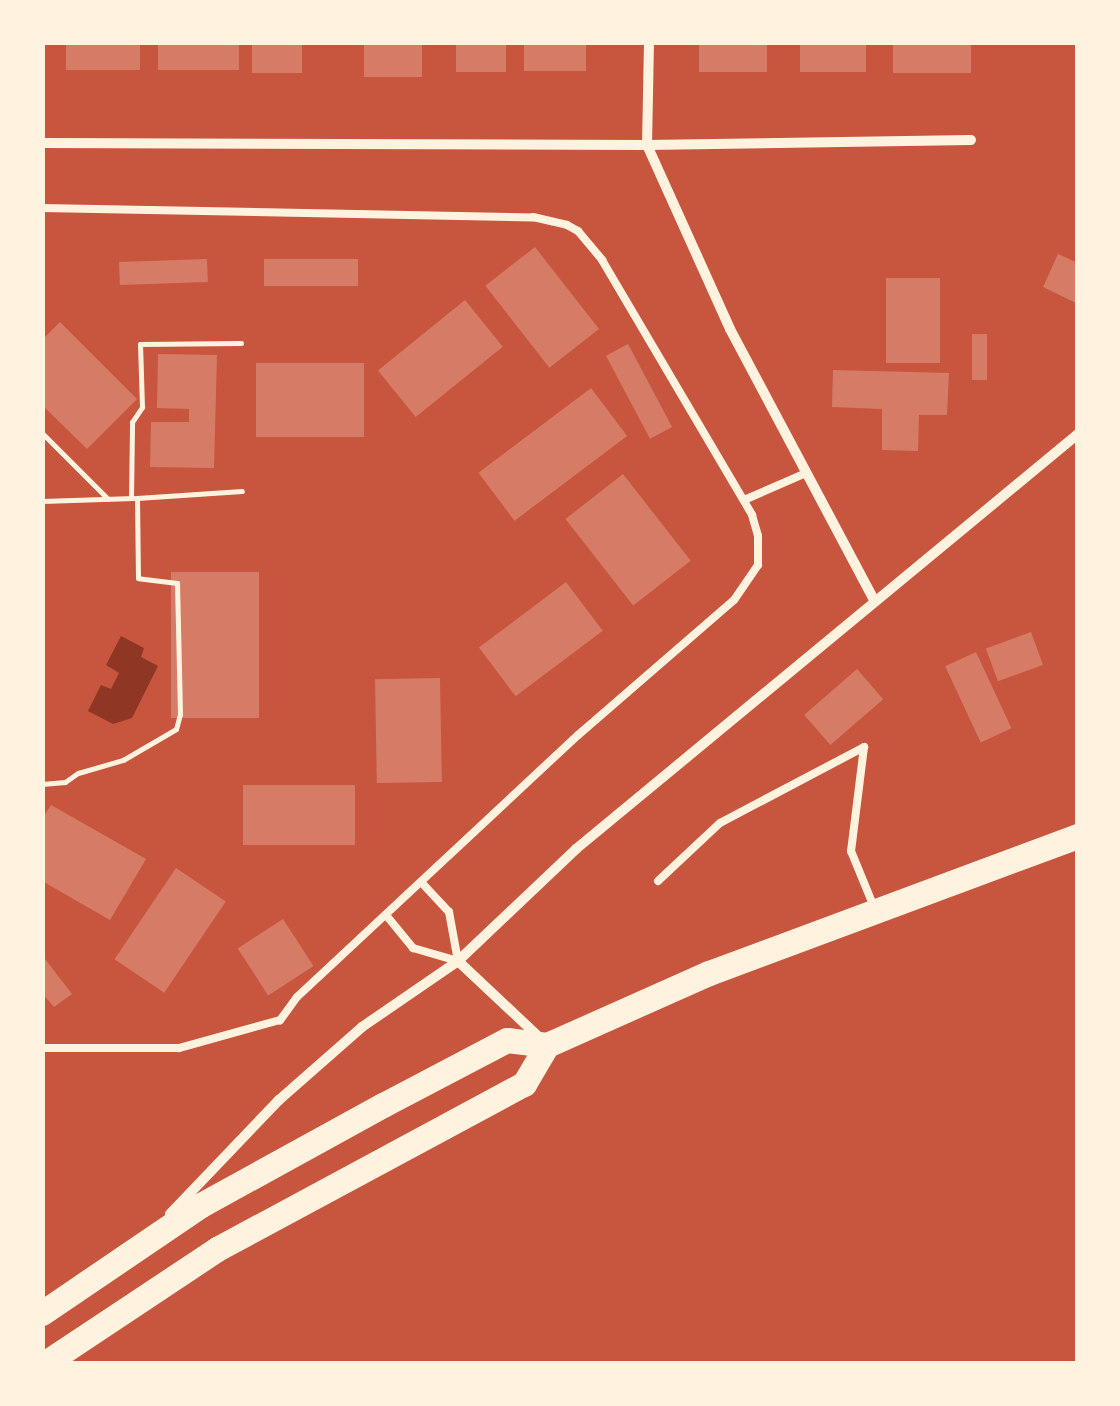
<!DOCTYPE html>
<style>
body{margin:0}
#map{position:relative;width:1120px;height:1406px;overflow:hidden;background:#c8553d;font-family:Georgia,serif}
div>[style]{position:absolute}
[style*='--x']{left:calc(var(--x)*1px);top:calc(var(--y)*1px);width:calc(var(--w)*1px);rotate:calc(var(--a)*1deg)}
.water>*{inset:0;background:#8f3625}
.building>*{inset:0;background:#d67c66;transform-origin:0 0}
.path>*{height:5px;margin:-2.5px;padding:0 2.5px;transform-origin:2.5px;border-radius:2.5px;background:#fff3e0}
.service>*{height:8px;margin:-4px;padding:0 4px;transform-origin:4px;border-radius:4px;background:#fff3e0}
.minor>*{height:10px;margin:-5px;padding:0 5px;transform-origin:5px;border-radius:5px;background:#fff3e0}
.primary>*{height:25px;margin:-12.5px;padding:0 12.5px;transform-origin:12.5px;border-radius:12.5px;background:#fff3e0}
span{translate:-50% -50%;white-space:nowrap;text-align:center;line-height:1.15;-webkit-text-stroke:8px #fff3e0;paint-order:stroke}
.frame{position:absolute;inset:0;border:45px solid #fff3e0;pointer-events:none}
</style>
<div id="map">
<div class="water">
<i style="clip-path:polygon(121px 636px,144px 648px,141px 657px,158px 666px,132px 718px,113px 724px,88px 711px,101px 685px,111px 689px,119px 673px,106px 665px)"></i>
</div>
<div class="building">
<i style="left:66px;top:42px;width:74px;height:28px"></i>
<i style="left:158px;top:42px;width:81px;height:28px"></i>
<i style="left:252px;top:42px;width:50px;height:31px"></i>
<i style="left:364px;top:42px;width:58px;height:35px"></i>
<i style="left:456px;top:42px;width:50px;height:30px"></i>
<i style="left:524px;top:42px;width:62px;height:29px"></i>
<i style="left:699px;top:42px;width:68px;height:30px"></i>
<i style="left:800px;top:42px;width:66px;height:30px"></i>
<i style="left:893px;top:42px;width:78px;height:31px"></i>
<i style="left:535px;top:247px;width:104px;height:63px;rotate:52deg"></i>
<i style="clip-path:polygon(1058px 254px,1078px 263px,1078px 304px,1043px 287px)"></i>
<i style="left:207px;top:259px;width:23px;height:88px;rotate:88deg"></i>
<i style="left:358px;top:259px;width:27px;height:94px;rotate:90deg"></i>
<i style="left:886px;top:278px;width:54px;height:85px"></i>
<i style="left:465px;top:300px;width:60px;height:112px;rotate:51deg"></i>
<i style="clip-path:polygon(60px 322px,137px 399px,87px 449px,42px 405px,42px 340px)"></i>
<i style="left:972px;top:334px;width:15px;height:46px"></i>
<i style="left:628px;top:344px;width:94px;height:25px;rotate:62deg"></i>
<i style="clip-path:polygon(158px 354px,217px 355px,214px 468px,150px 467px,151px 422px,189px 422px,189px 409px,157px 408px)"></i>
<i style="left:256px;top:363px;width:108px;height:74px"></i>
<i style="clip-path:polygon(833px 370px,949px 373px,947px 415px,919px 415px,918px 451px,882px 450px,882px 409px,832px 407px)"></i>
<i style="left:591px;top:388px;width:60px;height:141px;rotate:53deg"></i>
<i style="left:623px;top:474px;width:110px;height:73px;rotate:52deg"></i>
<i style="left:171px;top:572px;width:88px;height:146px"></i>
<i style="left:566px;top:582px;width:61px;height:109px;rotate:53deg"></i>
<i style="left:1031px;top:632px;width:35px;height:48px;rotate:70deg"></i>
<i style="left:976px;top:652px;width:84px;height:34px;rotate:65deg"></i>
<i style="left:857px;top:669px;width:40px;height:70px;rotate:49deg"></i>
<i style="left:440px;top:678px;width:104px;height:65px;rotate:89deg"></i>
<i style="left:243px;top:785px;width:112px;height:60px"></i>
<i style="clip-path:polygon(51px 805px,146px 859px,110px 920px,42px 881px,42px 819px)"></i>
<i style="left:176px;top:868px;width:60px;height:110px;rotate:34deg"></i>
<i style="left:283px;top:919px;width:56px;height:54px;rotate:57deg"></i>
<i style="clip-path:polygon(42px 955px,72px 994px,54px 1007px,42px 993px)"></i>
</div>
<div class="path">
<i style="--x:42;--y:433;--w:93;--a:45"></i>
<i style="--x:131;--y:498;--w:76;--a:-89.2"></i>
<i style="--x:132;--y:422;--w:18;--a:-56"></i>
<i style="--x:142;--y:407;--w:63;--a:-91.8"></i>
<i style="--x:140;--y:344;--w:101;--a:-0.6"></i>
<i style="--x:42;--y:501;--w:92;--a:-1.9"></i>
<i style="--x:42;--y:784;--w:23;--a:-5"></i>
<i style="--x:65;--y:782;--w:16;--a:-35"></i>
<i style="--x:78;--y:773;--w:47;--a:-16.1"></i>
<i style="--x:123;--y:760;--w:61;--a:-30.3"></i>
<i style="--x:176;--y:729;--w:16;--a:-75"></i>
<i style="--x:180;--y:714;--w:131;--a:-91.3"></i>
<i style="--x:177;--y:583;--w:39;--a:-173"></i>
<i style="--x:138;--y:578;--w:80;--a:-90.7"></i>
<i style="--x:137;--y:498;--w:105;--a:-3.8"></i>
</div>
<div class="service">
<i style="--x:42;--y:208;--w:491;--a:1.1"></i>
<i style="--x:533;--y:217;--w:35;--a:13"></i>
<i style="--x:567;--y:225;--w:13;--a:29"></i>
<i style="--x:578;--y:231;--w:38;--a:50"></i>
<i style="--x:602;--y:260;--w:296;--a:59.5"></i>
<i style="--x:752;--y:515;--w:22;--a:74"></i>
<i style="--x:758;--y:536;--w:29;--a:90"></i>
<i style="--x:758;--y:565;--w:42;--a:124.4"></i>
<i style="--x:734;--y:600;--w:206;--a:139.1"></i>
<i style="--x:578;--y:735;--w:384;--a:137"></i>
<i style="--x:297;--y:997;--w:29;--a:126"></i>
<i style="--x:280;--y:1020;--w:105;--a:164.5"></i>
<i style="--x:179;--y:1048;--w:137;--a:180"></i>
<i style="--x:744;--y:500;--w:68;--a:-23.5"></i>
<i style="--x:658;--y:881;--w:85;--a:-43.1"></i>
<i style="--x:720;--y:823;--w:163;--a:-27.8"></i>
<i style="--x:864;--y:747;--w:105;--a:97.1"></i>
<i style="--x:851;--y:851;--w:61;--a:67.7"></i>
<i style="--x:386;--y:915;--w:43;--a:50.7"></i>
<i style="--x:413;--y:948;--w:47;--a:16.1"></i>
<i style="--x:458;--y:961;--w:50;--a:-100.4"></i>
<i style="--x:449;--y:912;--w:41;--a:-133"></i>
</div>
<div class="minor">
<i style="--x:649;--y:42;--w:103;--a:91.1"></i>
<i style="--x:647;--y:145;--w:202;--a:65.7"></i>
<i style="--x:730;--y:329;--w:307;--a:62"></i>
<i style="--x:42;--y:143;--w:605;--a:0.19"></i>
<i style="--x:647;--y:145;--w:324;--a:-0.9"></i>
<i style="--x:458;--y:961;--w:114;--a:43.2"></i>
<i style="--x:170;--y:1214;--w:158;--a:-46.3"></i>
<i style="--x:279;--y:1100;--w:111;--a:-41.3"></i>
<i style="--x:362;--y:1027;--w:116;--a:-34.5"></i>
<i style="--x:458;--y:961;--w:163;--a:-43.5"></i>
<i style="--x:576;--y:849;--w:651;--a:-39.58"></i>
</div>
<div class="primary">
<i style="--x:547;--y:1045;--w:177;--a:-24"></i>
<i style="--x:709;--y:973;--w:394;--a:-20.4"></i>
<i style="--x:42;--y:1313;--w:192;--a:-34.2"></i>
<i style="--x:201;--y:1205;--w:208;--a:-28.8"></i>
<i style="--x:383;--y:1105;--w:140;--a:-27.7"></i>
<i style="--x:507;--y:1040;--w:40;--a:7.1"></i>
<i style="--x:44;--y:1364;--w:208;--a:-33.6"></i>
<i style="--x:217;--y:1249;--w:349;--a:-28.3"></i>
<i style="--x:524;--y:1084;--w:45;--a:-59.5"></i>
</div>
<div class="frame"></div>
</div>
